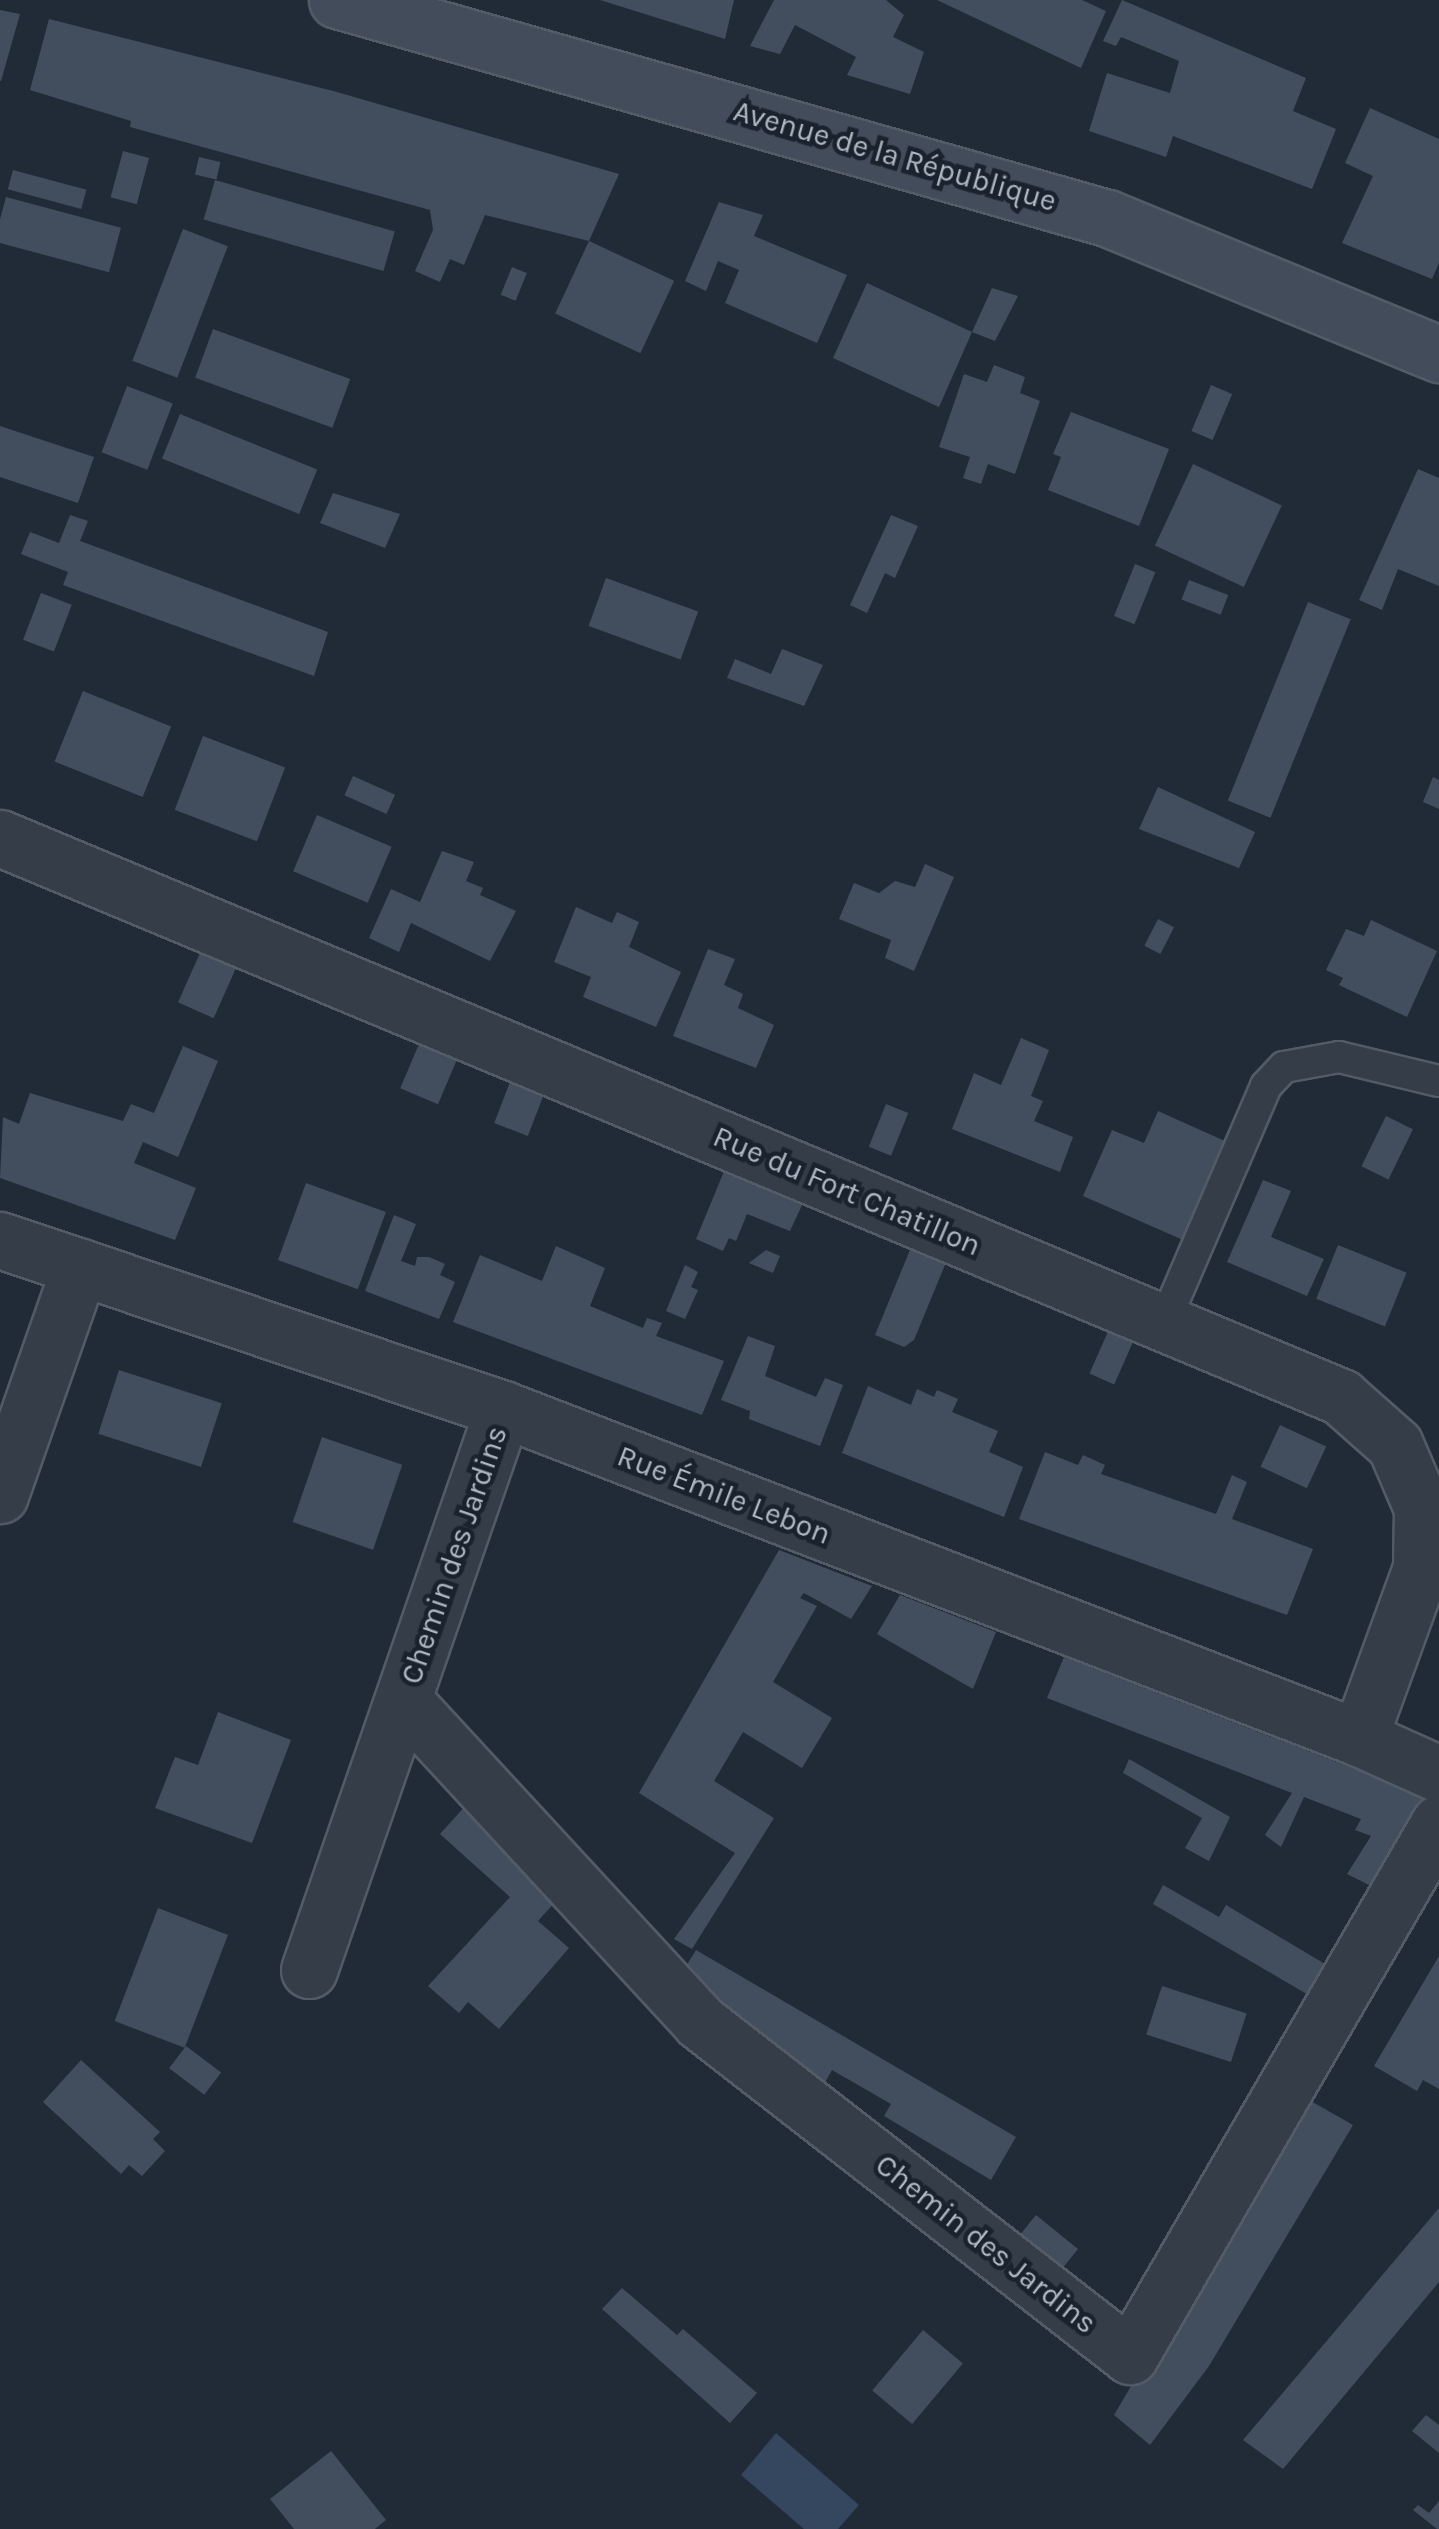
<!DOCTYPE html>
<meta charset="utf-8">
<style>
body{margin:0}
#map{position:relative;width:1439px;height:2529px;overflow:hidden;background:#212b38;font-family:Karla,sans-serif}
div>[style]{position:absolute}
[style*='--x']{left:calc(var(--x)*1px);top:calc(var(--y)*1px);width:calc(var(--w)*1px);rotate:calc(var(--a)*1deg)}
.water>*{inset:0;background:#35465f}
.building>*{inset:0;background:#424e5d;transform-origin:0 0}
.roads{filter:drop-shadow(2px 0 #525b66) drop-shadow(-2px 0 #525b66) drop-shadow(0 2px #525b66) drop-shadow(0 -2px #525b66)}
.service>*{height:30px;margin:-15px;padding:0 15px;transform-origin:15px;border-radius:15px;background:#343d48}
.minor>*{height:55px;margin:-27.5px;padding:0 27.5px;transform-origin:27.5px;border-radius:27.5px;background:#343d48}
.tertiary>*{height:55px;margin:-27.5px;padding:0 27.5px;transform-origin:27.5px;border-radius:27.5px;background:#343d48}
.secondary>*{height:55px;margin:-27.5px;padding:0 27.5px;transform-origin:27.5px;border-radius:27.5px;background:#424c5b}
span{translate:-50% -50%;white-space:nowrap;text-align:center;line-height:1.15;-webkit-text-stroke:9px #1a222d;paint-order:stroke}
.street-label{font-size:30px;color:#afb8c5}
</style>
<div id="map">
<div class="water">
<i style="clip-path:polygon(776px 2433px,859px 2505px,838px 2529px,804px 2529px,741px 2475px)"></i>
</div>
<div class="building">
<i style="clip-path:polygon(600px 0,734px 0,725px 39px)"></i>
<i style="clip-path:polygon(774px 0,886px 0,904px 15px,893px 37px,924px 52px,910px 94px,847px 75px,856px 57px,795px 25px,780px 54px,750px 46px)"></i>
<i style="clip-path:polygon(937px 0,1082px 0,1106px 11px,1081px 68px)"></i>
<i style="clip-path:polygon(1122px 0,1306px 78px,1293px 111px,1336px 129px,1312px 189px,1173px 136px,1166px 157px,1089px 131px,1107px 73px,1170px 93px,1179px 61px,1121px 37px,1116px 46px,1103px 41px)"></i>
<i style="clip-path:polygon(0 10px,20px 14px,1px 81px,0 81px)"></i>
<i style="clip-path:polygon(49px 19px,337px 92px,619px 174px,589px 241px,485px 215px,464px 265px,450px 259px,440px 282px,415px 271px,433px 230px,430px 210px,130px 127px,131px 121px,30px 90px)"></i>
<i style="clip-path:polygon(1370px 108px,1439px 139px,1439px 263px,1432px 279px,1342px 243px,1373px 176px,1345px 163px)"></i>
<i style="left:123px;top:151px;width:27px;height:48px;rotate:15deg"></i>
<i style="left:199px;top:157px;width:22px;height:18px;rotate:13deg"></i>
<i style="left:13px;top:170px;width:76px;height:20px;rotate:15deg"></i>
<i style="left:215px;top:180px;width:187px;height:41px;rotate:16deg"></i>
<i style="left:6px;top:197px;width:119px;height:46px;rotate:15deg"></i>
<i style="clip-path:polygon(719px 202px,763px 215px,754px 236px,847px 275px,817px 343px,725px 303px,739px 270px,718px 261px,706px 291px,685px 281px)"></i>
<i style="left:183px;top:229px;width:48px;height:141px;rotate:21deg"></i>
<i style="left:589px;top:241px;width:94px;height:80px;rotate:25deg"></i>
<i style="left:512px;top:267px;width:16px;height:30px;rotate:22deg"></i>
<i style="clip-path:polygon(867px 283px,972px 332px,992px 288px,1018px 296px,995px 341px,972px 332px,939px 407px,833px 358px)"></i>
<i style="left:213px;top:329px;width:146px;height:52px;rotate:20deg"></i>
<i style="clip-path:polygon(994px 365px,1025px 377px,1020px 393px,1040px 401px,1015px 474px,988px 464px,981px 484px,963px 478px,970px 457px,939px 447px,964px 374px,987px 382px)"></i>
<i style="left:1211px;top:385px;width:23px;height:50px;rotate:23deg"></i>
<i style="left:127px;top:386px;width:49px;height:71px;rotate:21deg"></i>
<i style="clip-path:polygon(1071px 412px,1169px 449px,1139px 526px,1048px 490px,1061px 457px,1053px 454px)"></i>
<i style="left:180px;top:414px;width:148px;height:48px;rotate:22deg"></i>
<i style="clip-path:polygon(0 426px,94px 457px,78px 503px,0 477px)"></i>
<i style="left:1193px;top:464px;width:98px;height:90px;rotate:25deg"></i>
<i style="clip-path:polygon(1418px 469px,1439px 478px,1439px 586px,1398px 569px,1382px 610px,1359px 600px)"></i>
<i style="clip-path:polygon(333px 493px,400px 514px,385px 548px,320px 523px)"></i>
<i style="clip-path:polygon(70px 515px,88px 521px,80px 541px,328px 632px,314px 676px,63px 585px,68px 572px,21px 554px,30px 532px,59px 543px)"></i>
<i style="clip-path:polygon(891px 515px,918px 526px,895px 578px,885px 573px,867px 613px,850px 605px)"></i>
<i style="left:1135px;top:564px;width:22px;height:56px;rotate:22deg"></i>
<i style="left:606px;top:578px;width:98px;height:51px;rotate:20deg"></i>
<i style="left:1189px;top:580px;width:42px;height:21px;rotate:21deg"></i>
<i style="left:41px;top:593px;width:33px;height:50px;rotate:21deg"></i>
<i style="left:1308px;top:602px;width:46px;height:214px;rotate:22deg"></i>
<i style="clip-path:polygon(782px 649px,823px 665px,804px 706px,727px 678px,735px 659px,771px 674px)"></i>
<i style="left:83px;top:691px;width:95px;height:76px;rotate:22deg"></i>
<i style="left:203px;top:736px;width:88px;height:79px;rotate:21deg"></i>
<i style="left:353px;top:776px;width:46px;height:21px;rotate:24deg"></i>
<i style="clip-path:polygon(1433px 777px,1439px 780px,1439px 809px,1423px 802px)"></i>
<i style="clip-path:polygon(1158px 787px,1255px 832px,1239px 868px,1139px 829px)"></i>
<i style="left:317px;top:815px;width:81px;height:61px;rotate:23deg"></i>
<i style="clip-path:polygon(442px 851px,474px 862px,466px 881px,483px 888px,480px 895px,516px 911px,490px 961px,411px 923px,399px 952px,369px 938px,391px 889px,420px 902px)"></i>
<i style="clip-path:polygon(925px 864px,954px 877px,914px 971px,885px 958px,891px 940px,839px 919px,854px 883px,879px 893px,895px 881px,915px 887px)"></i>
<i style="clip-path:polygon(576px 907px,612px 923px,617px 912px,639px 922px,629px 947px,681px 972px,656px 1027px,583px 997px,591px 977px,554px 962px)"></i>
<i style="left:1158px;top:919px;width:18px;height:30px;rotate:27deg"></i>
<i style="clip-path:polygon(1371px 920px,1437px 951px,1407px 1017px,1339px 985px,1343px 978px,1326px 970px,1346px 929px,1364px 936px)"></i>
<i style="clip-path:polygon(708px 949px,735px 959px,724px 985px,743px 994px,738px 1008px,774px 1025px,756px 1068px,673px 1036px)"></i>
<i style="left:200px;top:953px;width:39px;height:54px;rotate:24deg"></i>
<i style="clip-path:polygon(1021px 1038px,1049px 1050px,1031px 1096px,1043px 1101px,1034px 1121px,1073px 1137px,1060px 1172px,952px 1129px,974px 1073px,1001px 1085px)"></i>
<i style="left:419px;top:1044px;width:41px;height:48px;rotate:23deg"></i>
<i style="clip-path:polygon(183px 1046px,218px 1061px,178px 1157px,143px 1142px,134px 1163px,196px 1188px,175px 1240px,0 1178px,3px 1117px,19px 1124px,30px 1093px,123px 1121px,131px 1104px,154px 1113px)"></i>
<i style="left:510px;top:1082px;width:36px;height:44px;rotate:21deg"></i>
<i style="left:886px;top:1104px;width:24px;height:46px;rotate:22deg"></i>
<i style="clip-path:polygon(1158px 1111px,1227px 1142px,1183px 1240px,1083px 1196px,1112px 1130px,1144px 1143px)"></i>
<i style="left:1386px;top:1116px;width:30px;height:56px;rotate:26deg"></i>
<i style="clip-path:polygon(725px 1169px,804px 1201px,790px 1231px,747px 1214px,736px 1241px,729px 1238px,723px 1251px,696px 1239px)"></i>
<i style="clip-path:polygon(1263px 1180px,1291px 1191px,1271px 1237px,1324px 1259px,1307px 1296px,1227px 1262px)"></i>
<i style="left:306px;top:1183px;width:85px;height:82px;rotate:20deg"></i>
<i style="clip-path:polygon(394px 1215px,416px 1224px,401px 1261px,415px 1266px,417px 1257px,429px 1257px,445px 1264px,440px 1275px,455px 1282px,439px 1319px,365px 1291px)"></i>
<i style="clip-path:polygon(912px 1245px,947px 1260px,914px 1340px,904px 1347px,875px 1335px)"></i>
<i style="left:1338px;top:1245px;width:74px;height:58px;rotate:22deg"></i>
<i style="clip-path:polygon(556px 1246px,605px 1268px,590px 1306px,643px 1328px,647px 1318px,662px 1323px,656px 1336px,724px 1361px,702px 1415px,453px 1322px,480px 1255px,542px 1281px)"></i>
<i style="clip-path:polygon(766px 1250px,780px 1256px,773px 1273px,749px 1263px)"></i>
<i style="clip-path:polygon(685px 1265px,698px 1272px,691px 1287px,698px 1290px,685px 1319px,666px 1311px)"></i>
<i style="left:1111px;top:1325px;width:27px;height:53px;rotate:24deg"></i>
<i style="clip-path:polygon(748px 1336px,775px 1346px,765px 1376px,816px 1397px,825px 1378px,843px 1385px,820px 1446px,749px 1419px,750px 1411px,721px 1400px)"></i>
<i style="left:119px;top:1370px;width:108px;height:67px;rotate:18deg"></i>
<i style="clip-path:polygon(868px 1386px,911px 1405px,917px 1389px,934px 1397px,937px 1390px,958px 1399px,952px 1412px,998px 1431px,989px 1452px,1023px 1467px,1004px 1517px,842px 1453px)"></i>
<i style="left:1280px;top:1425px;width:51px;height:46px;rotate:25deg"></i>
<i style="left:322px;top:1437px;width:85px;height:90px;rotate:19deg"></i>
<i style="clip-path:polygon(1045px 1452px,1078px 1465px,1083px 1455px,1105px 1465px,1101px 1474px,1216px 1514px,1232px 1475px,1247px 1482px,1232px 1519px,1313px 1549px,1287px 1615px,1019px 1519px)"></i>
<i style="clip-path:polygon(779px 1550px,872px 1586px,851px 1619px,804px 1593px,800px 1598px,817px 1606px,773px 1682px,832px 1718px,802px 1768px,743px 1732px,714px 1781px,774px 1818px,692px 1949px,674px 1939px,735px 1853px,639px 1793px)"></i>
<i style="clip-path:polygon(900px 1595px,996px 1632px,973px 1689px,877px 1634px)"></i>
<i style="clip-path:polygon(1064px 1657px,1430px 1798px,1385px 1893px,1347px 1874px,1371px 1836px,1355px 1830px,1361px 1819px,1304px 1797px,1281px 1847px,1265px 1835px,1292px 1793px,1047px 1698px)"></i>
<i style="clip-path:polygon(218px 1712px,291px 1740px,252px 1843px,155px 1808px,175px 1757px,198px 1765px)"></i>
<i style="clip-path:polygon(1129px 1759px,1230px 1817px,1209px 1861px,1185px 1848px,1202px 1818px,1123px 1773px)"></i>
<i style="clip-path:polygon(467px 1804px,563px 1893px,538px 1921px,569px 1948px,499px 2029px,468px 2002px,459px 2013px,428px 1986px,510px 1897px,440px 1834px)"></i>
<i style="clip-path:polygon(1163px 1885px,1219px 1917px,1226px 1905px,1325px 1964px,1317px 2000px,1153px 1904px)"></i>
<i style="left:158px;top:1908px;width:75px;height:121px;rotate:21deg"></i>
<i style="clip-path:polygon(696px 1950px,1016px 2137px,991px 2180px,884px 2116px,891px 2104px,832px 2070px,823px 2086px,689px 1978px,683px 1971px)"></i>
<i style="clip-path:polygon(1439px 1956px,1439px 2089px,1423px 2080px,1417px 2091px,1374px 2066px)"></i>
<i style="left:1162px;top:1986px;width:89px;height:51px;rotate:18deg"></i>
<i style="left:186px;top:2046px;width:44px;height:28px;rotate:37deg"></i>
<i style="clip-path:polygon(81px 2060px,160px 2132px,153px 2139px,165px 2151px,142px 2176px,129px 2165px,121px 2174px,43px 2102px)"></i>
<i style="clip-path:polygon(1302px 2096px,1353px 2125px,1209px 2366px,1150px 2445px,1114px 2415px)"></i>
<i style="clip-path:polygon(1439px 2208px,1439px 2282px,1283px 2469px,1243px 2440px)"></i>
<i style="left:1036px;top:2215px;width:54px;height:35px;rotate:39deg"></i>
<i style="clip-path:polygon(622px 2288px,677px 2335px,683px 2329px,757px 2393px,730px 2423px,602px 2309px)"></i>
<i style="left:923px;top:2330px;width:52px;height:79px;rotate:40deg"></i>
<i style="clip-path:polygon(1426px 2415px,1439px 2425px,1439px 2453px,1412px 2431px)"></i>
<i style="clip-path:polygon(331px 2451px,386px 2520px,375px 2529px,294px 2529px,270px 2499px)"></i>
<i style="clip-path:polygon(1439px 2501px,1439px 2529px,1437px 2529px,1413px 2510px,1418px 2505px,1429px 2513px)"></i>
</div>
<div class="roads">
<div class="service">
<i style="--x:1164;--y:1323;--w:258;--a:-66.7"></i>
<i style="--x:1266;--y:1086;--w:26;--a:-47"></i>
<i style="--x:1284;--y:1067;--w:56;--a:-10.3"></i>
<i style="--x:1339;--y:1057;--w:103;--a:13.5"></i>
</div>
<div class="minor">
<i style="--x:0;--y:838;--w:1453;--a:22.63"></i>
<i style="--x:1341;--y:1397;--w:72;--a:41.6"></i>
<i style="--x:1395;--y:1445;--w:69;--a:66.8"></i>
<i style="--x:1422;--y:1508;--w:60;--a:91"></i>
<i style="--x:1421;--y:1568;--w:181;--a:110"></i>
<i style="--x:0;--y:1495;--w:242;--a:-70.7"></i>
<i style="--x:404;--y:1701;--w:437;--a:47.3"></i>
<i style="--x:700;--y:2022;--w:544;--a:37.84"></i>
<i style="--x:1130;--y:2356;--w:616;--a:-59.9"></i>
<i style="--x:309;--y:1970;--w:594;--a:-70.92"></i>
</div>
<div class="tertiary">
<i style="--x:0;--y:1240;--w:531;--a:18.57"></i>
<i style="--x:503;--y:1409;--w:917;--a:21.02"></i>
<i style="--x:1359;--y:1738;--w:88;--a:24.2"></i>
</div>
<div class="secondary">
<i style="--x:337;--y:0;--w:800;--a:15.81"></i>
<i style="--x:1107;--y:218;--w:359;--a:22.3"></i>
</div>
</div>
<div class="street-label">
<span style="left:895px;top:156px;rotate:16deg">Avenue de la République</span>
<span style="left:847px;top:1191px;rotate:23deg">Rue du Fort Chatillon</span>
<span style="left:724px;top:1495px;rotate:21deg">Rue Émile Lebon</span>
<span style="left:454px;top:1555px;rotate:-71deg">Chemin des Jardins</span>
<span style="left:986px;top:2244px;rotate:38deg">Chemin des Jardins</span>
</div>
</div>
